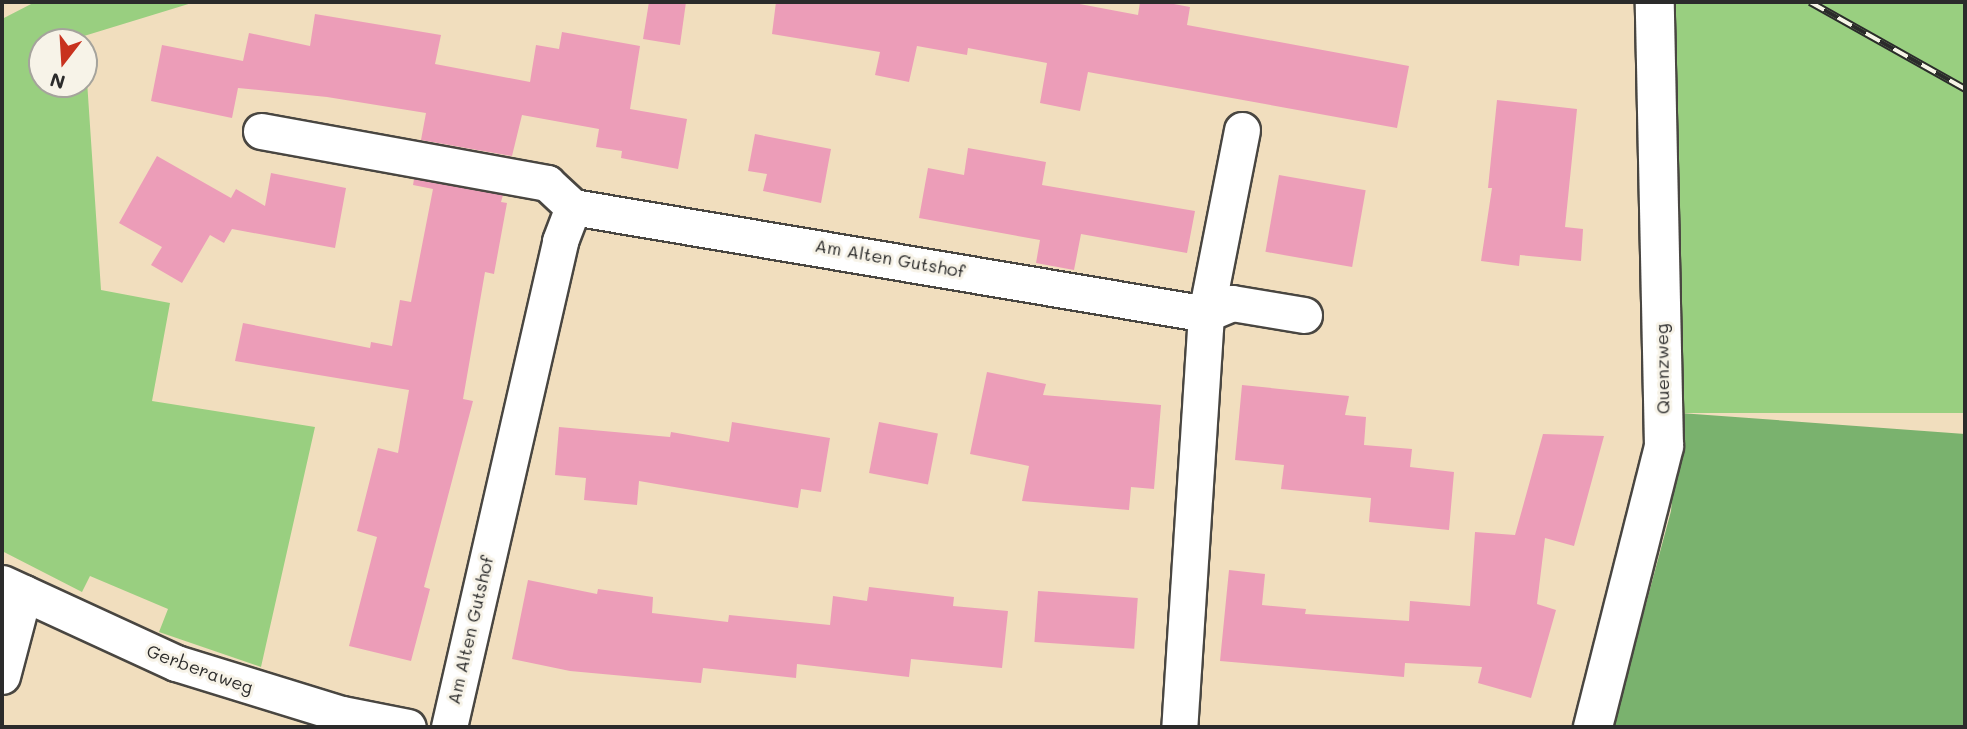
<!DOCTYPE html>
<style>
body{margin:0}
#map{position:relative;width:1967px;height:729px;overflow:hidden;background:#f1debe;font-family:Mali,sans-serif}
div>[style]{position:absolute}
[style*='--x']{left:calc(var(--x)*1px);top:calc(var(--y)*1px);width:calc(var(--w)*1px);rotate:calc(var(--a)*1deg)}
.green>*{inset:0;background:#99cf80;transform-origin:0 0}
.forest>*{inset:0;background:#7ab26e}
.building>*{inset:0;background:#ec9db8;transform-origin:0 0}
.roads{filter:drop-shadow(2px 0 #494641) drop-shadow(-2px 0 #494641) drop-shadow(0 2px #494641) drop-shadow(0 -2px #494641)}
.street>*{height:35px;margin:-17.5px;padding:0 17.5px;transform-origin:17.5px;border-radius:17.5px;background:#fff}
.secondary>*{height:38px;margin:-19px;padding:0 19px;transform-origin:19px;border-radius:19px;background:#fff}
.rail>*{height:8px;margin-top:-4px;transform-origin:0;background:repeating-linear-gradient(90deg,#f7f3e8 0 16px,#2b2b2b 0 32px);box-sizing:border-box;border-block:2px solid #2b2b2b}
span{translate:-50% -50%;white-space:nowrap;text-align:center;line-height:1.15;-webkit-text-stroke:6px #f7f3e8;paint-order:stroke}
.street-label{font-size:18px;color:#2b2b2b}
.frame{position:absolute;inset:0;border:4px solid #2b2b2b;pointer-events:none}
.north{position:absolute;left:28px;top:28px;width:70px;height:70px;box-sizing:border-box;background:#f7f3e8;border:2px solid #a5a39c;border-radius:50%;rotate:197deg;font-size:19px;font-weight:700;line-height:28px;text-align:center;color:#2b2b2b}
.north::after{content:'';display:block;margin:auto;width:24px;height:32px;background:#c8321e;clip-path:polygon(50% 0,100% 100%,50% 72%,0 100%)}
</style>
<div id="map">
<div class="green">
<i style="clip-path:polygon(evenodd,35px 2px,195px 2px,84px 36px,101px 290px,170px 303px,152px 401px,315px 427px,261px 667px,159px 632px,168px 609px,90px 576px,82px 592px,2px 551px,2px 19px,35px 2px,42px 42px,84px 42px,84px 84px,42px 84px,42px 42px)"></i>
<i style="left:1676px;top:2px;width:289px;height:411px"></i>
</div>
<div class="forest">
<i style="clip-path:polygon(1680px 413px,1965px 434px,1965px 727px,1613px 727px,1671px 511px)"></i>
</div>
<div class="building">
<i style="clip-path:polygon(649px 2px,686px 2px,680px 45px,643px 39px)"></i>
<i style="clip-path:polygon(776px 2px,1069px 2px,1138px 15px,1140px 2px,1163px 2px,1190px 7px,1187px 25px,1409px 66px,1397px 128px,1088px 72px,1080px 111px,1040px 103px,1047px 63px,968px 48px,967px 55px,917px 46px,909px 82px,875px 75px,880px 52px,772px 34px)"></i>
<i style="clip-path:polygon(315px 14px,441px 35px,435px 64px,530px 82px,536px 45px,559px 49px,562px 32px,640px 46px,630px 109px,687px 119px,678px 169px,621px 158px,622px 151px,596px 147px,599px 129px,522px 115px,512px 156px,421px 140px,426px 113px,327px 97px,238px 88px,232px 118px,151px 101px,162px 45px,243px 61px,249px 33px,310px 46px)"></i>
<i style="clip-path:polygon(1497px 100px,1577px 109px,1565px 227px,1583px 229px,1581px 261px,1520px 255px,1519px 266px,1481px 261px,1492px 188px,1488px 188px)"></i>
<i style="clip-path:polygon(755px 134px,831px 149px,821px 203px,763px 191px,767px 174px,748px 171px)"></i>
<i style="clip-path:polygon(968px 148px,1046px 162px,1042px 185px,1195px 211px,1187px 253px,1081px 234px,1074px 270px,1036px 263px,1040px 240px,919px 218px,928px 168px,964px 175px)"></i>
<i style="clip-path:polygon(157px 156px,231px 198px,236px 189px,265px 206px,271px 173px,346px 188px,335px 248px,232px 229px,224px 243px,210px 235px,182px 283px,151px 265px,162px 247px,119px 223px)"></i>
<i style="left:1279px;top:175px;width:88px;height:78px;rotate:10deg"></i>
<i style="clip-path:polygon(414px 179px,503px 195px,501px 202px,507px 203px,494px 274px,485px 272px,463px 399px,473px 401px,424px 587px,430px 589px,411px 661px,349px 646px,377px 537px,357px 531px,378px 448px,398px 453px,409px 390px,235px 361px,243px 323px,370px 348px,371px 342px,392px 346px,400px 300px,411px 302px,433px 189px,413px 185px)"></i>
<i style="clip-path:polygon(987px 372px,1046px 384px,1043px 395px,1161px 405px,1154px 489px,1131px 487px,1129px 510px,1022px 501px,1029px 466px,970px 454px)"></i>
<i style="clip-path:polygon(1242px 385px,1349px 396px,1345px 415px,1366px 417px,1364px 445px,1412px 449px,1410px 467px,1454px 472px,1449px 530px,1369px 522px,1371px 498px,1281px 489px,1284px 465px,1235px 460px)"></i>
<i style="clip-path:polygon(732px 422px,830px 438px,821px 492px,801px 489px,798px 508px,639px 481px,637px 505px,584px 500px,586px 478px,555px 475px,559px 427px,670px 437px,671px 432px,729px 442px)"></i>
<i style="left:879px;top:422px;width:60px;height:52px;rotate:11deg"></i>
<i style="clip-path:polygon(1543px 434px,1604px 436px,1574px 546px,1545px 538px,1537px 604px,1556px 610px,1531px 698px,1478px 683px,1482px 667px,1405px 663px,1404px 677px,1220px 661px,1229px 570px,1265px 574px,1262px 605px,1306px 609px,1305px 614px,1409px 621px,1410px 601px,1470px 606px,1475px 532px,1515px 535px)"></i>
<i style="clip-path:polygon(528px 580px,597px 594px,598px 589px,653px 597px,652px 613px,728px 622px,729px 615px,830px 625px,833px 596px,867px 601px,869px 587px,954px 597px,953px 606px,1008px 611px,1002px 668px,911px 659px,909px 677px,797px 664px,796px 678px,703px 668px,701px 683px,570px 671px,512px 659px)"></i>
<i style="left:1038px;top:591px;width:100px;height:51px;rotate:4deg"></i>
</div>
<div class="roads">
<div class="street">
<i style="--x:1242;--y:130;--w:187;--a:101.1"></i>
<i style="--x:1206;--y:314;--w:28;--a:-23"></i>
<i style="--x:1232;--y:303;--w:73;--a:9.5"></i>
<i style="--x:261;--y:131;--w:291;--a:10.3"></i>
<i style="--x:547;--y:183;--w:35;--a:43"></i>
<i style="--x:2;--y:583;--w:192;--a:24.7"></i>
<i style="--x:176;--y:663;--w:174;--a:17.1"></i>
<i style="--x:342;--y:714;--w:67;--a:11.1"></i>
<i style="--x:2;--y:676;--w:86;--a:-75.2"></i>
<i style="--x:449;--y:727;--w:499;--a:-77.1"></i>
<i style="--x:560;--y:241;--w:36;--a:-69"></i>
<i style="--x:573;--y:207;--w:642;--a:9.59"></i>
<i style="--x:1206;--y:314;--w:414;--a:93.7"></i>
</div>
<div class="secondary">
<i style="--x:1593;--y:727;--w:290;--a:-75.8"></i>
<i style="--x:1664;--y:446;--w:444;--a:-91.2"></i>
</div>
</div>
<div class="rail">
<i style="--x:1810;--y:2;--w:178;--a:29.3"></i>
</div>
<div class="street-label">
<span style="left:890px;top:258px;rotate:10deg">Am Alten Gutshof</span>
<span style="left:1662px;top:369px;rotate:-91deg">Quenzweg</span>
<span style="left:470px;top:630px;rotate:-77deg">Am Alten Gutshof</span>
<span style="left:200px;top:669px;rotate:20deg">Gerberaweg</span>
</div>
<div class="frame"></div>
<div class="north">N</div>
</div>
